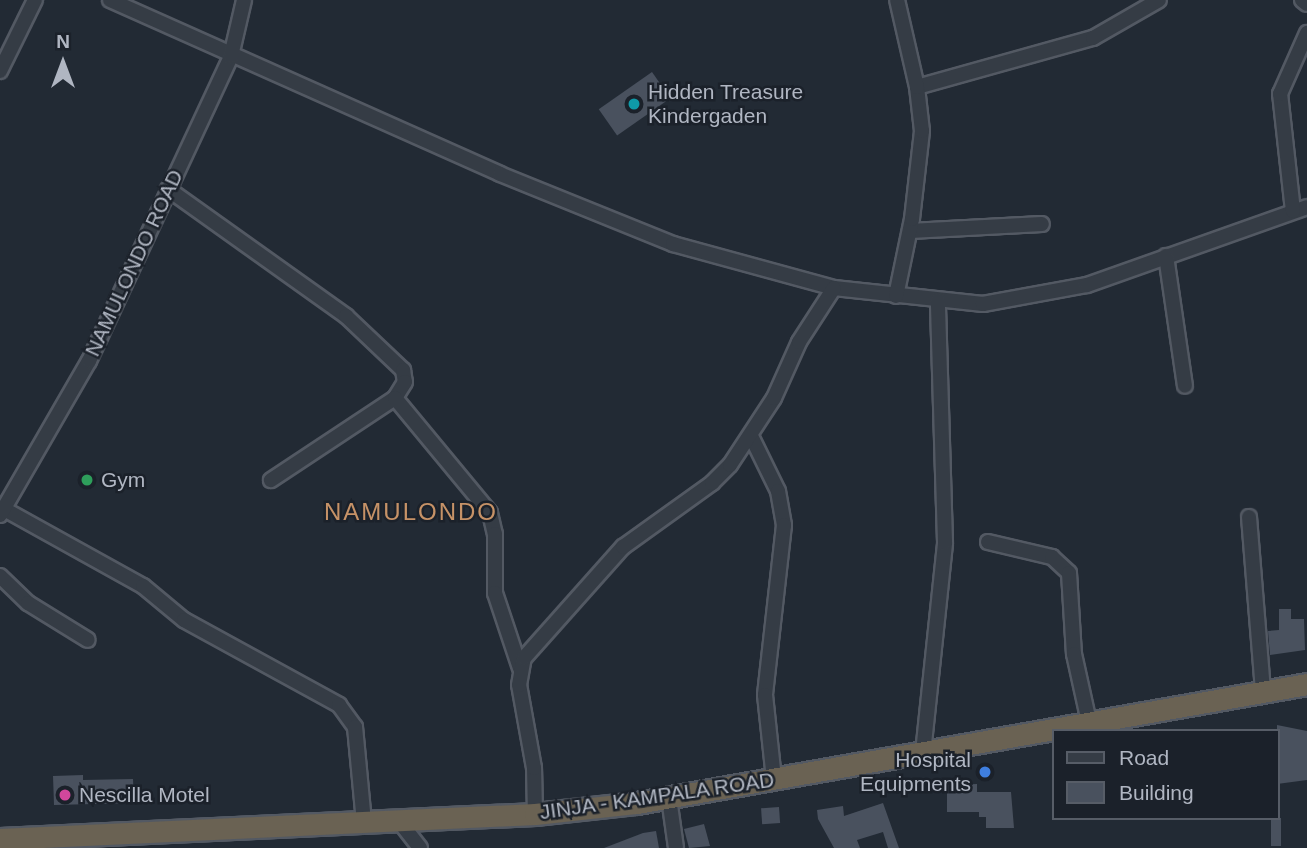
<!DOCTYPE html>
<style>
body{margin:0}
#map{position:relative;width:1307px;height:848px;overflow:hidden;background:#222a34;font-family:Arial,sans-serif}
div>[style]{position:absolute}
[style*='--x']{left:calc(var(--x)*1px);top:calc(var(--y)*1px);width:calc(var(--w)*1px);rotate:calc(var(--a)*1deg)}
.building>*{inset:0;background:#49515e;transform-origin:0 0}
.roads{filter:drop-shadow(2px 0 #535963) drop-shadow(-2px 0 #535963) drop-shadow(0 2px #535963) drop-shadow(0 -2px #535963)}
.minor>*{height:14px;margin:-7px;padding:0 7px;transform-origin:7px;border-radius:7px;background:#353c45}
.highway>*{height:21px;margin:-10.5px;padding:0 10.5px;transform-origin:10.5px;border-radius:10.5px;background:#6a6253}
.dots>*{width:19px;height:19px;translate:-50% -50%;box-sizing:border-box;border:4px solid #1b212a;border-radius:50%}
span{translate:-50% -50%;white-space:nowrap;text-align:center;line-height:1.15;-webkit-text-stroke:5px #1b212a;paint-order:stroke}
.poi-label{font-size:21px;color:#b0b6c2}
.left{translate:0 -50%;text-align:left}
.right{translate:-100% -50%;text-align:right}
.street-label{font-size:21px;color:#b0b6c2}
.quarter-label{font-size:24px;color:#c69267;letter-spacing:2px}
.legend{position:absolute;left:1052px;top:729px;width:228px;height:91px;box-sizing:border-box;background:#1b212a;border:2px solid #575d67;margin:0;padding:9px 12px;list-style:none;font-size:21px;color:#b0b6c2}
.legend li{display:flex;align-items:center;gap:14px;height:35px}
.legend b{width:35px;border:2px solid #575d67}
.north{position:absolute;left:28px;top:28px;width:70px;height:70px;-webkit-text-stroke:5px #1b212a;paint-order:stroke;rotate:0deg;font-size:19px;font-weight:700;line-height:28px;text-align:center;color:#b0b6c2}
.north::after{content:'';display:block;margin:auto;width:24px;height:32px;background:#b0b6c2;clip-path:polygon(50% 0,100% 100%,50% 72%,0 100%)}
</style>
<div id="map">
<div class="building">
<i style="left:652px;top:72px;width:32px;height:65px;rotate:55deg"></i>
<i style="clip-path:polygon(1279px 609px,1291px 609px,1291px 619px,1304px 619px,1305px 650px,1270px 655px,1268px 631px,1279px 630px)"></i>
<i style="clip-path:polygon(1277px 725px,1307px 731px,1307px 780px,1277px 784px)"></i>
<i style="clip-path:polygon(83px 775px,83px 780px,133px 779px,134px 803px,54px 805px,53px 776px)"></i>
<i style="clip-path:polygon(977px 784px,977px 792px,1011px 792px,1014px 828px,986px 828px,986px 817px,979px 817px,979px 812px,947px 812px,947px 785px)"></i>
<i style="clip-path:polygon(883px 803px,899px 848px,888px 848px,883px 832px,857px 840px,860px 848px,834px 848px,818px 819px,817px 810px,843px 806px,844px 816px)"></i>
<i style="left:779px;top:807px;width:16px;height:18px;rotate:86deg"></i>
<i style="left:1271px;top:818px;width:10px;height:28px"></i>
<i style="clip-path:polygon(704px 824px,710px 846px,689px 848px,684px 829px)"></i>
<i style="clip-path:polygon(656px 831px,659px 848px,604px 848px,643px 833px)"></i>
</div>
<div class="roads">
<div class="minor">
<i style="--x:110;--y:0;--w:427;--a:24"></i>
<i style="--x:500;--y:174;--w:187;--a:22"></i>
<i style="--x:673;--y:244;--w:167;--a:15.3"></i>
<i style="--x:834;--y:288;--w:150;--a:6.1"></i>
<i style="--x:983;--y:304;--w:106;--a:-10.4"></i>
<i style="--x:1087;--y:285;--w:233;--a:-19.5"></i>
<i style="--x:1302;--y:0;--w:6;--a:39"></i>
<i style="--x:0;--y:71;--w:79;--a:-63.8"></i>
<i style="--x:917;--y:87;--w:183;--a:-15.6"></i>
<i style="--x:1093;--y:38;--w:76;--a:-29.9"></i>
<i style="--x:168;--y:189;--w:219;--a:35.5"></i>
<i style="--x:346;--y:316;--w:79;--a:43.5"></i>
<i style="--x:403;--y:370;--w:12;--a:81"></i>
<i style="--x:405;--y:382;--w:19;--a:122"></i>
<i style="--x:395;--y:398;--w:149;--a:146.5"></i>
<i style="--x:1293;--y:211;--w:118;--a:-96.3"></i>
<i style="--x:1280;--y:94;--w:67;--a:-66.1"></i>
<i style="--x:910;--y:231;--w:132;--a:-3"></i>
<i style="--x:1166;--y:256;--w:131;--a:81.7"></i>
<i style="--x:896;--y:296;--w:79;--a:-78.3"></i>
<i style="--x:912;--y:219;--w:89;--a:-83.5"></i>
<i style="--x:922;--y:131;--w:44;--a:-96.5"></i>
<i style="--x:917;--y:87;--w:89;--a:-102.9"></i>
<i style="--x:395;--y:398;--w:149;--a:50.4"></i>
<i style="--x:490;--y:513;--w:22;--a:77"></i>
<i style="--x:495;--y:534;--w:59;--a:90"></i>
<i style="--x:495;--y:593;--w:79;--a:71.6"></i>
<i style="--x:751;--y:436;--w:61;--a:63.9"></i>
<i style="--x:778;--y:491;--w:35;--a:80"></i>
<i style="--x:784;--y:525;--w:171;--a:96.4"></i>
<i style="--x:765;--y:695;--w:84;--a:83.9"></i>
<i style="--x:4;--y:509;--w:159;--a:29"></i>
<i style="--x:143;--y:586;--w:53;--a:39.7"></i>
<i style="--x:184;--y:620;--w:177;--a:28.7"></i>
<i style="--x:339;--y:705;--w:27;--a:54"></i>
<i style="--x:355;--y:727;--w:95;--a:84.6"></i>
<i style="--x:0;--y:515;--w:178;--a:-60"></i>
<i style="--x:89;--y:361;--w:336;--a:-65"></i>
<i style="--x:231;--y:56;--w:57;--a:-76.9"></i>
<i style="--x:1249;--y:517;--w:176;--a:85.4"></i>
<i style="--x:988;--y:542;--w:66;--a:13.2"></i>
<i style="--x:1052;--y:557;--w:23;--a:43"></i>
<i style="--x:1069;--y:573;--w:81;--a:86.5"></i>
<i style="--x:1074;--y:654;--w:70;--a:77.6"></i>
<i style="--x:0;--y:576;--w:39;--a:44"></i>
<i style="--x:28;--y:603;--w:70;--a:31.7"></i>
<i style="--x:923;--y:753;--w:212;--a:-84"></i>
<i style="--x:945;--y:542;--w:242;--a:-91.7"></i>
<i style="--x:669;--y:798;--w:50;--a:82"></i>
<i style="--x:535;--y:814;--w:46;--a:-91.2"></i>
<i style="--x:534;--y:768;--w:84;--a:-100.2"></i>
<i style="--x:519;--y:685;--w:27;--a:-80"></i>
<i style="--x:524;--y:658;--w:149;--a:-48.3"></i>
<i style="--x:623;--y:547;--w:110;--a:-35.7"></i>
<i style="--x:712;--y:483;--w:25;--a:-45"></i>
<i style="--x:730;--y:465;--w:80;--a:-56.7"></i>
<i style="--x:774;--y:398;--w:61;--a:-65.9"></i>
<i style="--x:799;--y:342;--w:64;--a:-57.1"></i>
<i style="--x:399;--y:821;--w:34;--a:52"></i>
</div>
<div class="highway">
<i style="--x:0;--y:839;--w:536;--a:-2.68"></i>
<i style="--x:535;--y:814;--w:103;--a:-6.2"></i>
<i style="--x:637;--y:803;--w:680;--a:-10.07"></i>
</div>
</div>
<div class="dots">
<i style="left:634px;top:104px;background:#0f9aa8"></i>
<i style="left:87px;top:480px;background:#2e9e5b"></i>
<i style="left:985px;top:772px;background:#3f7fe0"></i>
<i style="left:65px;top:795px;background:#d1479c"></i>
</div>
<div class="poi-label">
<span class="left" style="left:648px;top:104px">Hidden Treasure<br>Kindergaden</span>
<span class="left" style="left:101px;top:480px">Gym</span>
<span class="right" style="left:971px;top:772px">Hospital<br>Equipments</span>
<span class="left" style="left:79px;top:795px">Nescilla Motel</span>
</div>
<div class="street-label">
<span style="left:134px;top:263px;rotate:-65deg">NAMULONDO ROAD</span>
<span style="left:657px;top:796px;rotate:-8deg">JINJA - KAMPALA ROAD</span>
</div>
<div class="quarter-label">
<span style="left:411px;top:512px">NAMULONDO</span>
</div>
<ul class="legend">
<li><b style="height:9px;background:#353c45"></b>Road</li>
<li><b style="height:19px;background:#49515e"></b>Building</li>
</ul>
<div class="north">N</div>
</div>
